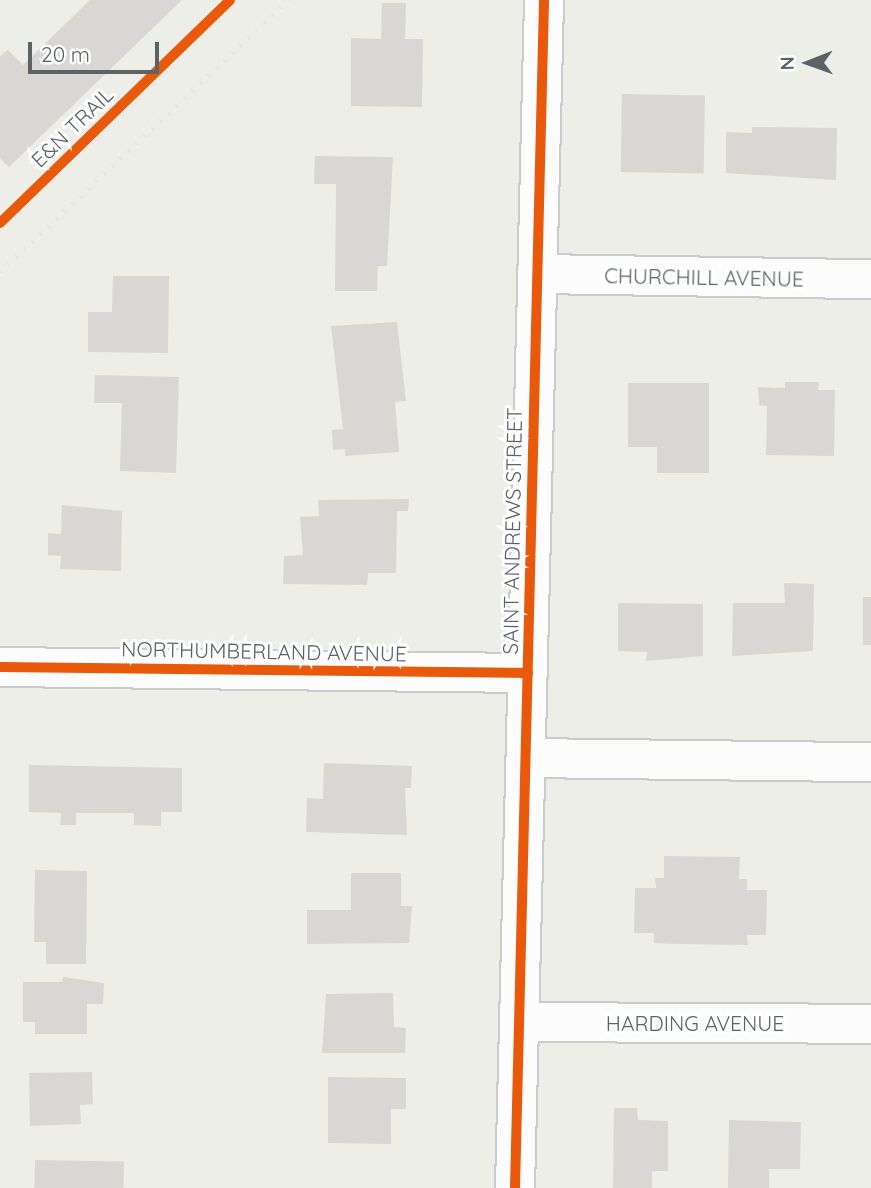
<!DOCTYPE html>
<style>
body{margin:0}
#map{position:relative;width:871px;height:1188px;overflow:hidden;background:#eeeee9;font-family:Quicksand,sans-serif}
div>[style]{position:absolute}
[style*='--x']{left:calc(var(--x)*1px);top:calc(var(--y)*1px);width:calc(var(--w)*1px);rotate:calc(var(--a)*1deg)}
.building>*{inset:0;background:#d8d7d4;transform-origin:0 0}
.roads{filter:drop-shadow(2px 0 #cbcbcb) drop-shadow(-2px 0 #cbcbcb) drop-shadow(0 2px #cbcbcb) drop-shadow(0 -2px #cbcbcb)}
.street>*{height:38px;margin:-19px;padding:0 19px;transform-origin:19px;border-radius:19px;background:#fcfcfc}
.rail>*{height:5px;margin-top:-2.5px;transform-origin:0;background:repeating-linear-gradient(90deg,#e4e5e4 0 2px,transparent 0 11px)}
.cycleway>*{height:10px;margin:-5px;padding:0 5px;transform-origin:5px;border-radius:5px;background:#e8590c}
span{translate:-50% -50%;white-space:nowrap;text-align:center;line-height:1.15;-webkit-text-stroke:6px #fff;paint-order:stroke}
.street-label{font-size:21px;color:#5d6267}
.north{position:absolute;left:773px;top:28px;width:70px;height:70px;-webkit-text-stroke:5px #fff;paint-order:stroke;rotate:269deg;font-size:19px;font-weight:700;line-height:28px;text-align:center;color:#5d6267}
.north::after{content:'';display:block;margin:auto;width:24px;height:32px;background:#5d6267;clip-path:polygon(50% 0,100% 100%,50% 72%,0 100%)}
.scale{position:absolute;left:28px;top:42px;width:131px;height:32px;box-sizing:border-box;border:4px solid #5d6267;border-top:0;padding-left:9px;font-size:21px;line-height:24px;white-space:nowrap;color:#5d6267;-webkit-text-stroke:5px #fff;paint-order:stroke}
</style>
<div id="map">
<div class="building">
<i style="clip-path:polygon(90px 0,182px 0,9px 167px,0 158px,0 56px,8px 50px,23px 65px)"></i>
<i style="clip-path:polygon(382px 3px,406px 3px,405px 39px,423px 39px,422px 107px,351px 106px,351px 38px,381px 39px)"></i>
<i style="left:622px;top:94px;width:83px;height:78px;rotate:1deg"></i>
<i style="clip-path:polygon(752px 127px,837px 128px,836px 180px,726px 173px,726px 132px,752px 133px)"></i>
<i style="clip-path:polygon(315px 156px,393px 157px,387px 266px,378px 266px,377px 291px,335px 291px,336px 184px,314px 184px)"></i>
<i style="clip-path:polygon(113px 276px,169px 276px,168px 353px,88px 352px,88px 312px,112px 312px)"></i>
<i style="clip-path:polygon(397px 322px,406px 401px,395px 402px,399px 452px,345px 456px,345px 449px,333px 450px,332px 430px,343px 429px,331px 326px)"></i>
<i style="clip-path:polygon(95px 375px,179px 377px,176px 473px,120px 471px,122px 403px,94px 403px)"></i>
<i style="clip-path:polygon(785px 382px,819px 382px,818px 390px,835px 390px,834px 456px,766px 455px,767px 406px,759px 405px,758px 387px,785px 388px)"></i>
<i style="clip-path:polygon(628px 383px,709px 383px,709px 473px,657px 473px,657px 447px,628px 447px)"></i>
<i style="clip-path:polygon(409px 499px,408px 511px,397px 511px,396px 573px,368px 573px,367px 585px,283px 584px,284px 556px,303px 555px,300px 517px,319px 516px,318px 500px)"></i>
<i style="clip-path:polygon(62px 505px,122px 511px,121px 571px,60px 569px,61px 556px,48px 555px,48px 533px,61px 534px)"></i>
<i style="clip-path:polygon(784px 583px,814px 584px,813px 651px,732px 656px,733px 603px,785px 603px)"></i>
<i style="left:863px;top:597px;width:8px;height:48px"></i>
<i style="clip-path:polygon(618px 603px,703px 604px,703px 656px,646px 661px,647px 652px,618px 651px)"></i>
<i style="clip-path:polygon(324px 763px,412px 766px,411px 788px,405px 788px,407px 835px,306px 832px,307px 798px,323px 799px)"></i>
<i style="clip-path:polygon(29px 765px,182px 768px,182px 812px,161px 812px,161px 826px,134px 825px,134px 813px,76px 813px,76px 825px,60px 825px,61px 813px,29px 812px)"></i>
<i style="clip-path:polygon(664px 856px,740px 857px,739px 879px,747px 879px,747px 890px,767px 890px,766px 935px,747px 935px,748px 945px,679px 944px,654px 943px,654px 933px,634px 933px,635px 888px,656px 888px,655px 878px,664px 878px)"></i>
<i style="clip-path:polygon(35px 870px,87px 871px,86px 964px,46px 964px,46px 942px,34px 942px)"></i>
<i style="clip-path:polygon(351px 873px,401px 873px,401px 906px,412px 906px,409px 943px,307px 944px,307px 910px,351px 910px)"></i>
<i style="clip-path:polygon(63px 977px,104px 983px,103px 1004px,87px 1004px,87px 1034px,35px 1034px,35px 1022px,23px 1022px,23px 982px,62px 982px)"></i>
<i style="clip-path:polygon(393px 993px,394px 1027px,406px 1028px,405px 1053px,322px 1053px,326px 994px)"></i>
<i style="clip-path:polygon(92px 1072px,93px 1104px,80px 1105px,81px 1124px,30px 1126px,29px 1073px)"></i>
<i style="clip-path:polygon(328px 1077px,406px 1078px,406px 1109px,391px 1109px,391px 1144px,328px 1143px)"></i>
<i style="clip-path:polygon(614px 1108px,637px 1108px,638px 1120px,668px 1121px,668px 1171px,652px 1171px,652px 1188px,613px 1188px)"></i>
<i style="clip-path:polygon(729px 1120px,801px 1122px,800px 1169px,769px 1169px,769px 1188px,728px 1188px)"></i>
<i style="left:35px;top:1160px;width:89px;height:28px;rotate:1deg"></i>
</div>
<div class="roads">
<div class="street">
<i style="--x:538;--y:274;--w:333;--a:0.9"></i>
<i style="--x:0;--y:667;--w:528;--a:0.65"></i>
<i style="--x:526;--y:758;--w:345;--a:0.7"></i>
<i style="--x:519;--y:1022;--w:352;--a:0.3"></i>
<i style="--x:515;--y:1188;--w:1188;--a:-88.6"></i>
</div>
</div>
<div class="rail">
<i style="--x:0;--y:272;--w:397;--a:-43.3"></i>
</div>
<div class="cycleway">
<i style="--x:0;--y:223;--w:320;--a:-44.1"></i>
<i style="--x:0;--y:667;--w:528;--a:0.65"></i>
<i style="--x:515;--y:1188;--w:1188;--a:-88.6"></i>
</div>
<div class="street-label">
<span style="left:72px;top:127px;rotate:-44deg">E&amp;N TRAIL</span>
<span style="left:704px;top:277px;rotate:1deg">CHURCHILL AVENUE</span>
<span style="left:512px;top:531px;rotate:-89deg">SAINT ANDREWS STREET</span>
<span style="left:264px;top:651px;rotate:1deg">NORTHUMBERLAND AVENUE</span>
<span style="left:695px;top:1023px">HARDING AVENUE</span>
</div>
<div class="north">N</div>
<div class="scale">20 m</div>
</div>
